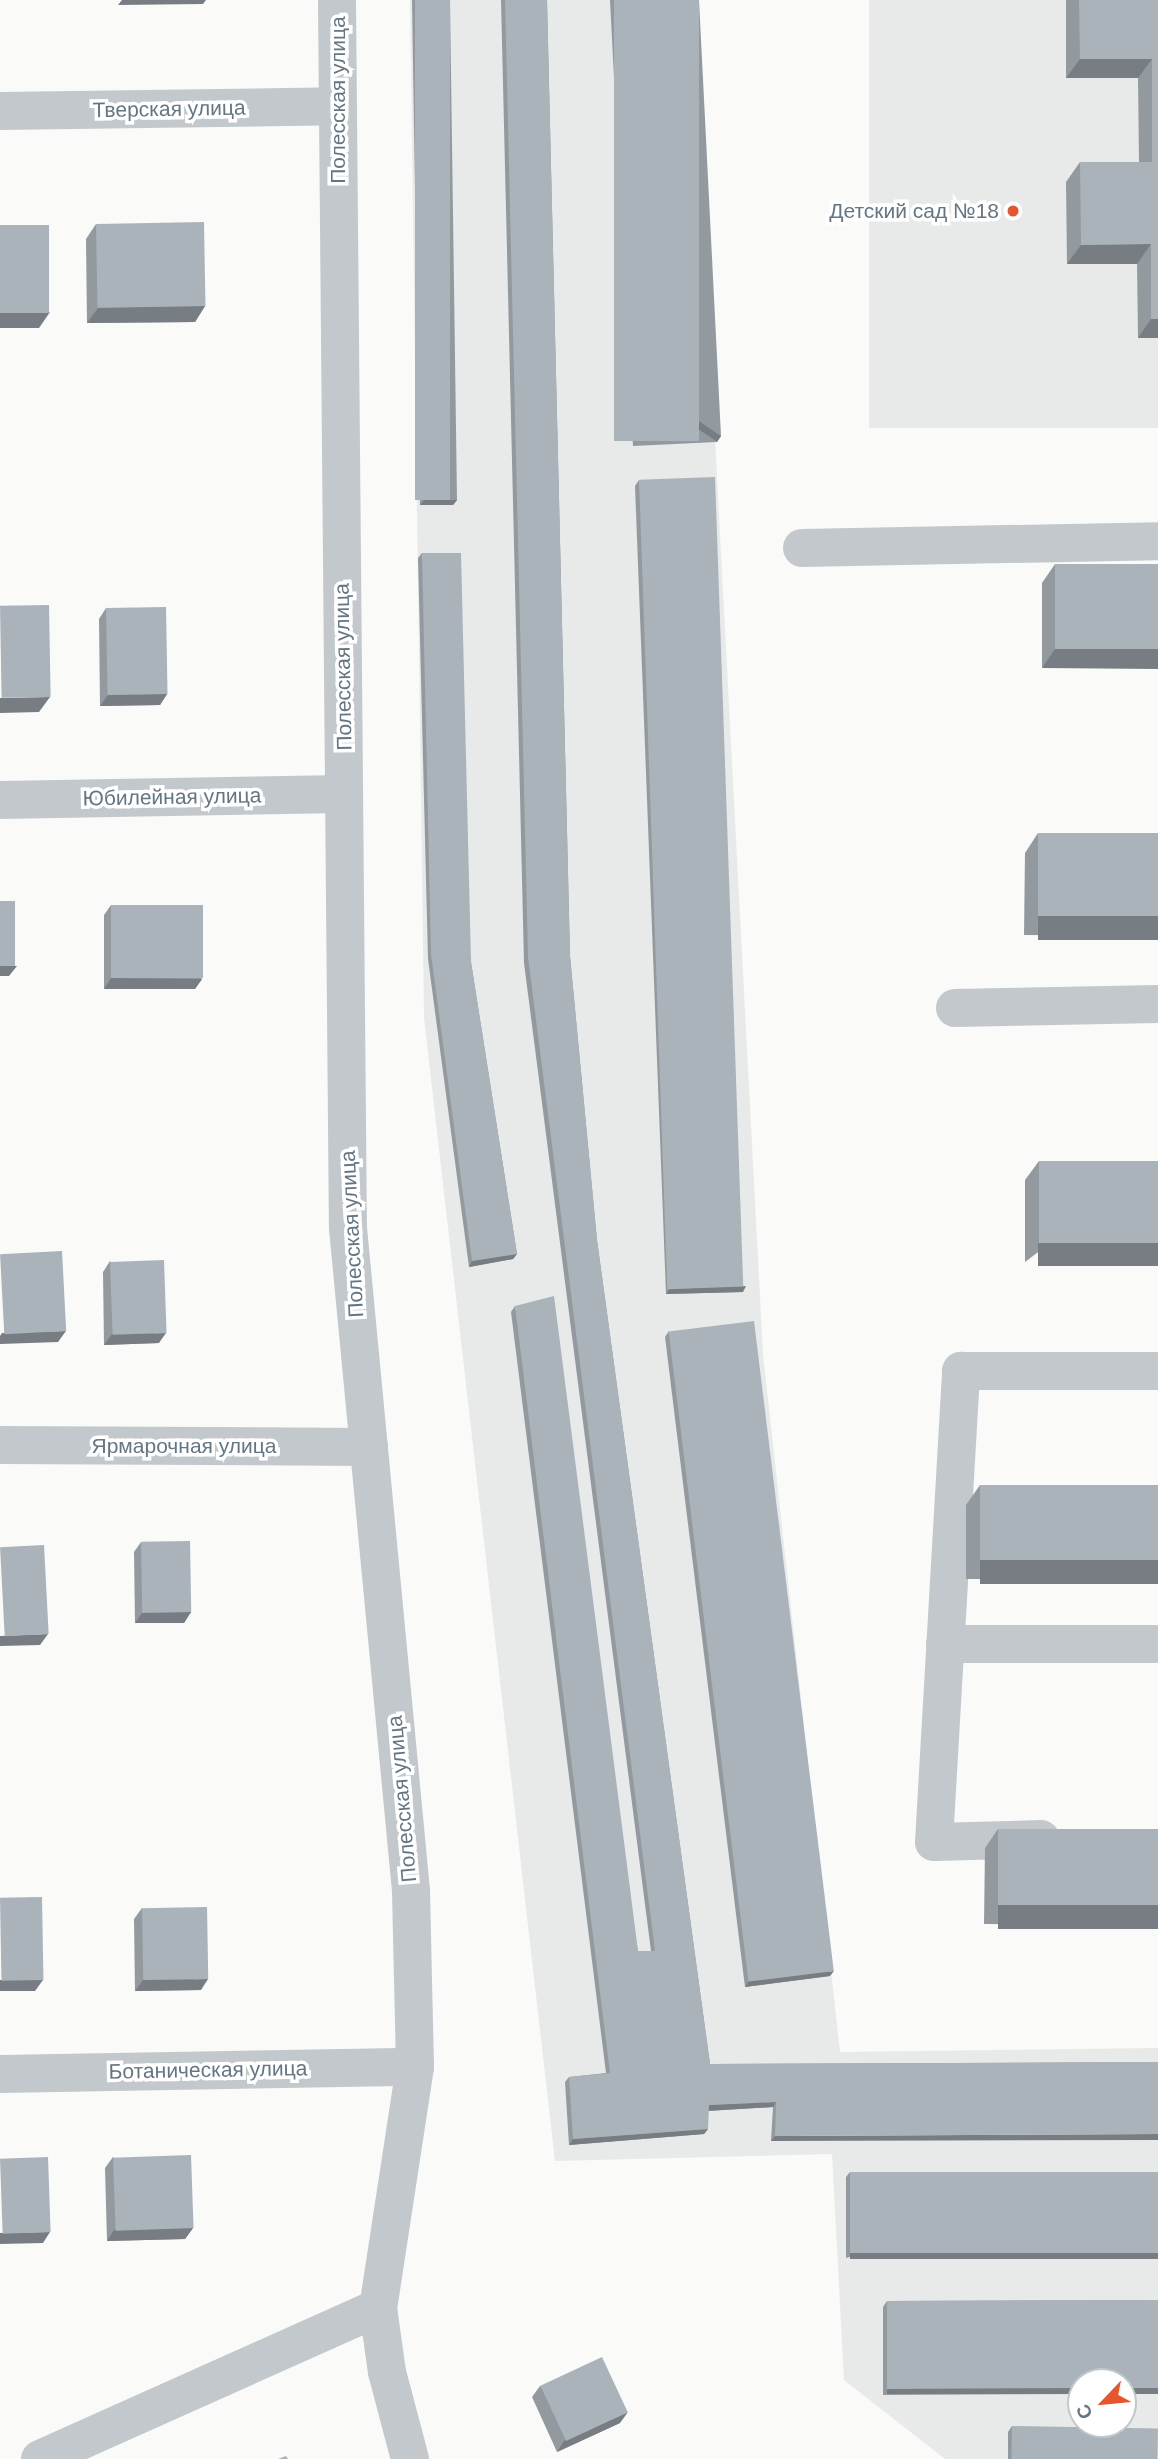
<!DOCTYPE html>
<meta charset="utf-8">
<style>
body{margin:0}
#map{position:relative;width:1158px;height:2459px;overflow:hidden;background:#fafaf8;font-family:Helvetica,sans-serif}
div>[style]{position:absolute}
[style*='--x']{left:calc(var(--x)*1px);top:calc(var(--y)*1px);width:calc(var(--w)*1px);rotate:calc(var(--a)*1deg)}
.built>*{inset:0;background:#e8e9e9;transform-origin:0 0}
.minor>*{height:38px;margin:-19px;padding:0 19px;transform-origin:19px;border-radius:19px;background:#c3c8cc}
.wall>*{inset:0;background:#929a9f}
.shaded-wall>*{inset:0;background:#777d82;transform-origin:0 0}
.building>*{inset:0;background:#aab3b9;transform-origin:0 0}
.dots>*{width:19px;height:19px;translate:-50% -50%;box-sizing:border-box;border:4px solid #fff;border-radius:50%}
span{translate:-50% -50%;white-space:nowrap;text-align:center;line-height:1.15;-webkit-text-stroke:7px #fff;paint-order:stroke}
.street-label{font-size:21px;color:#657683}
.poi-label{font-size:21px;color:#657683}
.right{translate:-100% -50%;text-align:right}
.north{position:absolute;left:1067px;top:2368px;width:70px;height:70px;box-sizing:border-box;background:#fff;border:2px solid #c1c8cd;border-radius:50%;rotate:244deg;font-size:19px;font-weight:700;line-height:28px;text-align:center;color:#657683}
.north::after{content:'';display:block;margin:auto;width:24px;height:32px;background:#e4572e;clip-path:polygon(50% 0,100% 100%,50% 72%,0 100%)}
</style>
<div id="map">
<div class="built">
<i style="clip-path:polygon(evenodd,410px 0,692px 0,763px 1354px,840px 2052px,1158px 2048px,1158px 2459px,945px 2459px,844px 2380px,832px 2154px,555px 2161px,424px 1018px,410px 0,1081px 2382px,1123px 2382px,1123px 2424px,1081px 2424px,1081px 2382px)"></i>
<i style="left:869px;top:0;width:289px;height:428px"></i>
</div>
<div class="minor">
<i style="--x:337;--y:0;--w:1228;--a:89.49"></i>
<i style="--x:348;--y:1228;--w:666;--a:84.57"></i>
<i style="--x:411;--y:1891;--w:176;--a:88.7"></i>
<i style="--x:415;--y:2067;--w:244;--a:98.7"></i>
<i style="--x:378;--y:2308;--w:65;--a:82"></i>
<i style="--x:387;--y:2372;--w:90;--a:75.2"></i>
<i style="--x:0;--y:111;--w:338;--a:-0.8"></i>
<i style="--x:802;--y:548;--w:356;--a:-1.1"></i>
<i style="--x:0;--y:800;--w:344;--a:-1"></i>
<i style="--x:955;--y:1008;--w:203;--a:-1.1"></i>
<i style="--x:0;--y:1445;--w:369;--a:0.3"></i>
<i style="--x:945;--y:1644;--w:213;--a:0"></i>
<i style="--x:1041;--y:1839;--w:107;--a:178.4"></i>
<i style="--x:934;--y:1842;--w:472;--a:-86.7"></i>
<i style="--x:961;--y:1371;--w:197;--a:0"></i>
<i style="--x:0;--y:2074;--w:415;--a:-1"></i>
<i style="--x:40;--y:2459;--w:370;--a:-24.1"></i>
</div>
<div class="wall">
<i style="clip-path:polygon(412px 0,450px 0,457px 500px,453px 505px,420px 505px)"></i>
<i style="clip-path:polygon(501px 0,547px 0,570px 956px,597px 1240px,710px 2064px,1158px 2062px,771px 2141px,773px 2107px,708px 2111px,708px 2129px,704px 2134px,569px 2145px,565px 2082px,569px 2077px,606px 2073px,511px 1312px,515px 1306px,638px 1951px,651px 1951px,524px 963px)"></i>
<i style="clip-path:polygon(610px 0,699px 0,721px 436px,717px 442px,633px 446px)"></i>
<i style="clip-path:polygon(1066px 0,1158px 0,1158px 338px,1138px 338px,1137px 264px,1067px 264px,1066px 182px,1080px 162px,1139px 162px,1138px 78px,1066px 78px)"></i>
<i style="clip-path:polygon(96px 224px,205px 306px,195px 322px,87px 323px,86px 239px)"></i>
<i style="clip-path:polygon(639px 480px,743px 1292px,666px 1294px,635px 486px)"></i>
<i style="clip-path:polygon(422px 553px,471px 962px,517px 1254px,513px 1259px,469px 1267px,428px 959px,418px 558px)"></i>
<i style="clip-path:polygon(1055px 564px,1158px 564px,1042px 668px,1042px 583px)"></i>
<i style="clip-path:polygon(106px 608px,167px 694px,160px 705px,100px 706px,99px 619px)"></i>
<i style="clip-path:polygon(1038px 833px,1158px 834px,1158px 936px,1024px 935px,1025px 853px)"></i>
<i style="clip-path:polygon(111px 905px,202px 979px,195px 989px,104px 989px,104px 915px)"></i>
<i style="clip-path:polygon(1039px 1161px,1158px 1161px,1025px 1262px,1025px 1180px)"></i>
<i style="clip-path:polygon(110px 1261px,159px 1343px,104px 1345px,103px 1272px)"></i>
<i style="clip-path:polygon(669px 1331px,830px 1976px,745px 1987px,665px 1337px)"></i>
<i style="clip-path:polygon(980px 1485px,1158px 1486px,1158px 1580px,966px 1579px,966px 1505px)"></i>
<i style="clip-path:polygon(141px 1542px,191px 1612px,184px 1623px,135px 1623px,134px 1552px)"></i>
<i style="clip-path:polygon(998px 1829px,1158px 1830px,1158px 1925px,984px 1924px,985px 1848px)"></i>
<i style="clip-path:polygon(142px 1908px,201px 1990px,135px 1991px,134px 1919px)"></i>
<i style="clip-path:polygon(113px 2157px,193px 2228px,185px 2239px,107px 2241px,105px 2168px)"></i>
<i style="clip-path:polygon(850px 2172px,1158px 2172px,846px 2258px,846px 2177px)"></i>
<i style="clip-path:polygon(1158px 2300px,1158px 2394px,1123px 2394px,1081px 2382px,1081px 2394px,883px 2395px,883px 2307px,887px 2301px)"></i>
<i style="clip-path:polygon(540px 2386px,620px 2423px,557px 2452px,532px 2397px)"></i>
<i style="clip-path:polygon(1012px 2426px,1158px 2459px,1008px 2459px,1008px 2432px)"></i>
</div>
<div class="shaded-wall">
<i style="clip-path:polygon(122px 0,206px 0,203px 4px,118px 5px)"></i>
<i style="clip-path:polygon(1080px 59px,1152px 59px,1138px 78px,1066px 78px)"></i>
<i style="clip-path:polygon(1151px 244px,1137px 264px,1067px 264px,1081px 245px)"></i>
<i style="clip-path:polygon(205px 306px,195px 322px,87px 323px,98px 308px)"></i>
<i style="clip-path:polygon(50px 312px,39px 328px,0 328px,0 313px)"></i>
<i style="clip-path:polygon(1151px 319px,1158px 319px,1158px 338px,1138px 338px)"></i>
<i style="left:721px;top:436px;width:7px;height:84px;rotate:124deg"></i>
<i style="clip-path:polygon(424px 500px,457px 500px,453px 505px,420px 505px)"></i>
<i style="clip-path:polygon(1055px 649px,1158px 649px,1158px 669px,1042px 668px)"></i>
<i style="clip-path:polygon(167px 694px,160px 705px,100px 706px,108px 695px)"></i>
<i style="clip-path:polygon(50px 697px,39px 712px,0 713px,0 698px)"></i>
<i style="left:1038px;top:916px;width:120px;height:24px"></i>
<i style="clip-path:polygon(0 966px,17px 966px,9px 976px,0 976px)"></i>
<i style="clip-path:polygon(111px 978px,202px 979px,195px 989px,104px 989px)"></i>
<i style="left:1038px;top:1243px;width:120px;height:23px"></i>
<i style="clip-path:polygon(517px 1254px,513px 1259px,469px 1267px,472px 1261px)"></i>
<i style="clip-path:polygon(746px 1286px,743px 1292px,666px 1294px,670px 1289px)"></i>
<i style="clip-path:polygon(66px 1331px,58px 1342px,0 1344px,0 1336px,2px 1333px)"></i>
<i style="clip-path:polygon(166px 1333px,159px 1343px,104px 1345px,112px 1334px)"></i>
<i style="left:980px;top:1560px;width:178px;height:24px"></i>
<i style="clip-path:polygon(191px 1612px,184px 1623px,135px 1623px,142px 1613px)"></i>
<i style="clip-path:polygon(48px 1634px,40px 1645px,0 1646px,0 1636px)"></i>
<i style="left:998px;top:1905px;width:160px;height:24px"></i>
<i style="clip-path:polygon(834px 1971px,830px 1976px,745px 1987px,749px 1981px)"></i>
<i style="clip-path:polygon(208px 1979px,201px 1990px,135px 1991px,143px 1980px)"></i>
<i style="clip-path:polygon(0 1980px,43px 1980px,35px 1991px,0 1991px)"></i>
<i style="clip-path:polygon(776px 2102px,773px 2107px,705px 2111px,709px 2105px)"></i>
<i style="clip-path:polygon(708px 2129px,704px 2134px,569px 2145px,573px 2139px)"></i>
<i style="clip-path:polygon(1158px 2134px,1158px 2140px,771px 2141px,775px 2136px)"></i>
<i style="clip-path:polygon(193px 2228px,185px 2239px,107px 2241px,114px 2230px)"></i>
<i style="clip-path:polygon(50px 2232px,43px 2243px,0 2244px,0 2233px)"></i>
<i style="left:850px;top:2253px;width:308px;height:6px"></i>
<i style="left:1081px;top:2388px;width:6px;height:194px;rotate:90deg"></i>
<i style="left:1123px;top:2388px;width:35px;height:6px"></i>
<i style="clip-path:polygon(628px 2412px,620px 2423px,557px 2452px,564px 2441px)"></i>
</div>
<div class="building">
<i style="left:415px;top:0;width:35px;height:500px"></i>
<i style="clip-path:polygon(505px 0,547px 0,570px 956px,597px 1240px,710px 2064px,1158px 2062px,1158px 2134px,775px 2136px,776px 2102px,709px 2105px,708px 2129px,573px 2139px,569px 2077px,610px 2073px,515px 1306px,554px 1296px,638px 1951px,655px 1951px,528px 957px)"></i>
<i style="left:614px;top:0;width:85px;height:441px"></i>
<i style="clip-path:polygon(1079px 0,1158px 0,1158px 319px,1151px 319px,1151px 244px,1081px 245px,1080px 162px,1152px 162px,1152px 59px,1080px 59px)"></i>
<i style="left:204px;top:222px;width:84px;height:108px;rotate:89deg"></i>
<i style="left:0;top:225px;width:49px;height:88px"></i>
<i style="left:715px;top:477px;width:810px;height:76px;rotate:88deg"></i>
<i style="clip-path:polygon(422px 553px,461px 553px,471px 962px,517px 1254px,472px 1261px,431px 954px)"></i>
<i style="left:1055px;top:564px;width:103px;height:85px"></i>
<i style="left:49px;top:605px;width:92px;height:49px;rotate:89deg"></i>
<i style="left:166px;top:607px;width:87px;height:60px;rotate:89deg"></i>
<i style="left:1038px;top:833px;width:120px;height:83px"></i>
<i style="left:0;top:901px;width:15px;height:65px"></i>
<i style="left:111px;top:905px;width:92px;height:73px"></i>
<i style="left:1039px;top:1161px;width:119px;height:82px"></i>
<i style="left:62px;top:1251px;width:80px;height:62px;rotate:87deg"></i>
<i style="left:164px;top:1260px;width:73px;height:54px;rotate:88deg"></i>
<i style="left:754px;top:1321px;width:655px;height:86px;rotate:83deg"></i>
<i style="left:980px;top:1485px;width:178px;height:75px"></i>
<i style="left:190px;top:1541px;width:71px;height:49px;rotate:89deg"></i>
<i style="left:44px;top:1545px;width:89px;height:44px;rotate:87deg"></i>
<i style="left:998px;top:1829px;width:160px;height:76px"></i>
<i style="left:42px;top:1897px;width:83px;height:42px;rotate:89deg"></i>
<i style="left:207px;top:1907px;width:72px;height:65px;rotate:89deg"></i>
<i style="left:191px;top:2155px;width:73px;height:78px;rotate:88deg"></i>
<i style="left:48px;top:2157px;width:75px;height:48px;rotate:88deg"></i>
<i style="left:850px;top:2172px;width:308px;height:81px"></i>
<i style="clip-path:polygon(1158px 2300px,1158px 2388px,1123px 2388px,1123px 2382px,1081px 2382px,1081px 2388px,887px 2389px,887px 2301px)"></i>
<i style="left:602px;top:2357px;width:61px;height:68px;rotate:65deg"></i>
<i style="left:1012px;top:2426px;width:146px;height:33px;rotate:1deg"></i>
<i style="clip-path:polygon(286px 2456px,288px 2459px,278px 2459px)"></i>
</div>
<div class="dots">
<i style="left:1013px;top:211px;background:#e4572e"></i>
</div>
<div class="street-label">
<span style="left:338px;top:100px;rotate:-90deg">Полесская улица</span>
<span style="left:169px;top:109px;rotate:-1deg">Тверская улица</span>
<span style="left:343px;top:667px;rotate:-91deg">Полесская улица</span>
<span style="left:172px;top:797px;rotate:-1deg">Юбилейная улица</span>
<span style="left:352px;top:1234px;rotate:-93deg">Полесская улица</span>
<span style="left:184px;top:1446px">Ярмарочная улица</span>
<span style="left:402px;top:1799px;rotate:-95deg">Полесская улица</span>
<span style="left:208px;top:2070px;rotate:-1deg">Ботаническая улица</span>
</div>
<div class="poi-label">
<span class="right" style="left:999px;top:211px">Детский сад №18</span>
</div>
<div class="north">С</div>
</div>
